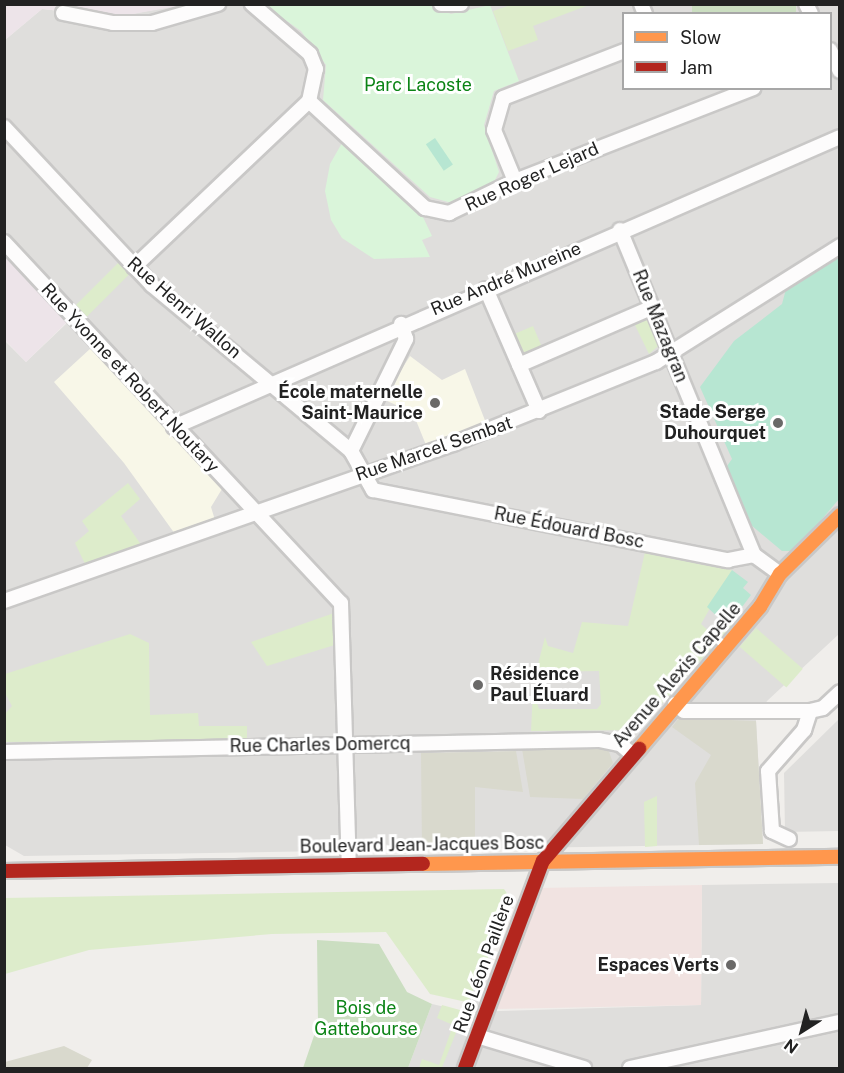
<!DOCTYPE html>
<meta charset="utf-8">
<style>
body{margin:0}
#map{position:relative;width:844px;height:1073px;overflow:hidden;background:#f0eeeb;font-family:"Public Sans",sans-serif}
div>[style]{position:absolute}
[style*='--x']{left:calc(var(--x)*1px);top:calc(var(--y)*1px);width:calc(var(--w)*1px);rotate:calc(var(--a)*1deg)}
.residential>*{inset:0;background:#dfdedc}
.commercial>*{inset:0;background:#f1e3e1}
.industrial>*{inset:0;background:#ede4e9}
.education>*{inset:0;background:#f8f7e8}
.construction>*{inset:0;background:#d9d9cd}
.grass>*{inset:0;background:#ddeccb;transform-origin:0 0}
.forest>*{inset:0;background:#cbdec1;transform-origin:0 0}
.park>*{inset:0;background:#daf5da}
.pitch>*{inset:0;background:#b7e6d2;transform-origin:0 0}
.parking>*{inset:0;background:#e0dfde;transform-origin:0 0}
.roads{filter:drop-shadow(2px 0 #c9c8c7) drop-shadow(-2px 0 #c9c8c7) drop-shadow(0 2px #c9c8c7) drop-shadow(0 -2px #c9c8c7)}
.street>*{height:14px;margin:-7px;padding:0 7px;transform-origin:7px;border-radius:7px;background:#fdfcfc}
.slow>*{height:14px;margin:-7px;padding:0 7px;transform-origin:7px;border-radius:7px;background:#ff974d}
.jam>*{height:14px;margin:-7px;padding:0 7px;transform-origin:7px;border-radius:7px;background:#b3261e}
.dots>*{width:16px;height:16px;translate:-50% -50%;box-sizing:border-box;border:3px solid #fff;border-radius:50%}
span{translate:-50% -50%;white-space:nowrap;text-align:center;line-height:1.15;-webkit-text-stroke:6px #fff;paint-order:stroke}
.park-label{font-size:18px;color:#0c8416}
.street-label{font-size:18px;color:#222}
.poi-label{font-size:18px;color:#222;font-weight:700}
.right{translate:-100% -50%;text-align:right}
.left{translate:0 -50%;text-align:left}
.frame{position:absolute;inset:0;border:6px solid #222;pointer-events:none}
.legend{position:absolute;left:622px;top:12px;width:210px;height:78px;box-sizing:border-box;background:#fff;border:2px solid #a7a7a7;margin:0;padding:8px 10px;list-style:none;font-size:18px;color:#222}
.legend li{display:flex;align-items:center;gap:12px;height:30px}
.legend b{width:30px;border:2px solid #a7a7a7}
.north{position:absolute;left:772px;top:1001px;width:60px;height:60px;-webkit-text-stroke:4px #fff;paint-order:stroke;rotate:216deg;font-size:16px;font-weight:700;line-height:24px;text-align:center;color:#222}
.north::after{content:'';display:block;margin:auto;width:21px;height:27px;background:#222;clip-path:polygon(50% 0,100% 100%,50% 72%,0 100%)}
</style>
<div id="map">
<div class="residential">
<i style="clip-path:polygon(evenodd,184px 4px,839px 5px,839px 634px,767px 701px,756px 720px,763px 844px,24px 856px,5px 845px,4px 340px,26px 362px,67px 323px,5px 255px,5px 40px,42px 9px,116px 17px,184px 4px,624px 14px,830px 14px,830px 88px,624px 88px,624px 14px)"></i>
<i style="clip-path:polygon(839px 719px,839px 831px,785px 832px,784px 773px)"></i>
<i style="clip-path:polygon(839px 883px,839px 1068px,408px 1068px,432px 1004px,467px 1012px,701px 1005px,702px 885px)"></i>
</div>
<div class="commercial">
<i style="clip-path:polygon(702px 885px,701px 1005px,495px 1009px,539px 888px)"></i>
</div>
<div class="industrial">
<i style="clip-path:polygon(5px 5px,184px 5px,116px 17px,42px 9px,5px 40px)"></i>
<i style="clip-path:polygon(5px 255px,67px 322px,26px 362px,5px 340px)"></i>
</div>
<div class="education">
<i style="clip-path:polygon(91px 348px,222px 489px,211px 507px,215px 520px,175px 534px,124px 463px,54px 382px)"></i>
<i style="clip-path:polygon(410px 356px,442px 380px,465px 369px,486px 423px,426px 445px,413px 413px,383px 399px)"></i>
</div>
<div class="construction">
<i style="clip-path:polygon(679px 718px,756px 721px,763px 844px,699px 845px,695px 783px,711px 755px,672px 727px)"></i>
<i style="clip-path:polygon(522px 749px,608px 749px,613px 763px,583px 799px,530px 797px)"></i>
<i style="clip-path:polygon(516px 751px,523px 792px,475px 787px,475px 849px,422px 850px,421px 753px)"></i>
<i style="clip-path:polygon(64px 1046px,92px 1060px,87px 1068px,5px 1068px,5px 1062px)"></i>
</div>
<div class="grass">
<i style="clip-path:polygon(511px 5px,589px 5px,533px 26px,538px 40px,508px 51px,493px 11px)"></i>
<i style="left:119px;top:262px;width:16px;height:63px;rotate:45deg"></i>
<i style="clip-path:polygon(647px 315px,663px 342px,649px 354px,633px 321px)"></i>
<i style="left:533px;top:326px;width:26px;height:24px;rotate:67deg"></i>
<i style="clip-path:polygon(128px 483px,140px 499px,121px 516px,142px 546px,86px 566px,75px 543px,89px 531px,82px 521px)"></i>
<i style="clip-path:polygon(645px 552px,732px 570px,701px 624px,712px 634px,722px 618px,735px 622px,638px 730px,531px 731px,533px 690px,539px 709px,597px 709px,601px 704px,599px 671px,536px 672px,545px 637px,548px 646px,573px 653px,582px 622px,628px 626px)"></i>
<i style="clip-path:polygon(337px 612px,338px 644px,267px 666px,251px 642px)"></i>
<i style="left:756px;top:628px;width:62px;height:25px;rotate:41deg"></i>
<i style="clip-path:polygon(130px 634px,149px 643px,150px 715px,198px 713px,199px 726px,247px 726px,247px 739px,5px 742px,5px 714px,12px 706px,5px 693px,5px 674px)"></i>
<i style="clip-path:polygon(657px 796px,657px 846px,645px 847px,644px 802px)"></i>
<i style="clip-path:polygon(504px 889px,510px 898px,471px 1003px,430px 994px,386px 932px,272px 934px,89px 950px,5px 974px,5px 898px)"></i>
<i style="clip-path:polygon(442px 1005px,467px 1012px,447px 1068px,419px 1068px,422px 1059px,439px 1065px,453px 1025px,437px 1018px)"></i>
</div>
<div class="forest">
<i style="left:692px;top:5px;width:104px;height:9px"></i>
<i style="clip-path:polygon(317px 940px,379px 944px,407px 992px,432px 1004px,408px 1068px,303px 1068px,318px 1024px)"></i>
</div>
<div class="park">
<i style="clip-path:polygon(427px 4px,451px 14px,490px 5px,519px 81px,494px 91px,484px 125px,499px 172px,495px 180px,452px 203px,430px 197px,323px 100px,326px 65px,301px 31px,264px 5px)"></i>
<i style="clip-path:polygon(342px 143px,422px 215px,432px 236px,422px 240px,430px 257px,374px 259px,342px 238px,331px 220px,325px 191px,330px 164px)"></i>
</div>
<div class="pitch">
<i style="left:435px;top:138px;width:32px;height:11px;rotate:56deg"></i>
<i style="clip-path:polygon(839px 256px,839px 499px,795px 551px,782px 551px,751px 525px,727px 466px,732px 459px,700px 387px,734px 341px,782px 304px,786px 289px)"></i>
<i style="clip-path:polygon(732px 570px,748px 582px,743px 588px,751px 595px,739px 611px,731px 606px,721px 620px,707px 607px)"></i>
</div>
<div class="parking">
<i style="left:485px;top:961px;width:11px;height:114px;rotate:22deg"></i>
</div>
<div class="roads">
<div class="street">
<i style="--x:441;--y:4;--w:20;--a:0"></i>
<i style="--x:641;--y:4;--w:11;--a:68"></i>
<i style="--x:806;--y:4;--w:11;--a:63"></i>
<i style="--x:63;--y:13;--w:51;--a:11.3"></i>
<i style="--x:113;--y:23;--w:39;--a:0"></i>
<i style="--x:152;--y:23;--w:69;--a:-16.1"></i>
<i style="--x:830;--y:50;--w:23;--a:65"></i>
<i style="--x:309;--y:101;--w:158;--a:42.7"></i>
<i style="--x:425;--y:208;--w:25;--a:12"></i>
<i style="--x:449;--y:213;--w:73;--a:-25.9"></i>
<i style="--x:515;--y:181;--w:256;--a:-21.3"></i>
<i style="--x:4;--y:127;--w:216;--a:46.9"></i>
<i style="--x:152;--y:285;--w:259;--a:39.8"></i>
<i style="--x:351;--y:451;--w:45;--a:60.6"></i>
<i style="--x:373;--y:490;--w:362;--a:11.2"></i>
<i style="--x:728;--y:560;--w:26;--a:-11"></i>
<i style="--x:754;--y:555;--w:32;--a:36"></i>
<i style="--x:515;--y:181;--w:55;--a:-112.4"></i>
<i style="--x:494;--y:130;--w:33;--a:-74"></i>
<i style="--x:503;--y:98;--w:130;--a:-21.2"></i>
<i style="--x:620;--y:230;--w:352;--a:67.6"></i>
<i style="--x:4;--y:242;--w:494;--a:47"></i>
<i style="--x:341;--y:603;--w:262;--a:88.3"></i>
<i style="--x:134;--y:267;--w:241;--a:-43.5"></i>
<i style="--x:309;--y:101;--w:33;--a:-78"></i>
<i style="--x:316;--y:69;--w:16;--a:-112"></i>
<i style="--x:310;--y:54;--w:77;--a:-139.2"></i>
<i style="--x:486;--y:289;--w:133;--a:66.5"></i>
<i style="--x:519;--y:365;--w:146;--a:-23.4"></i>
<i style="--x:174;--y:427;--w:726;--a:-23.53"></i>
<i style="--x:351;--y:451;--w:125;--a:-63.8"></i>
<i style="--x:406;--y:339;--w:16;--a:-108"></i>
<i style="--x:4;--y:601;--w:476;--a:-19.3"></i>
<i style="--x:453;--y:444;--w:219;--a:-22"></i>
<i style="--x:656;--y:362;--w:218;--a:-32.2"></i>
<i style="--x:675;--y:704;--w:11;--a:38"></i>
<i style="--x:684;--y:711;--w:126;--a:0"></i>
<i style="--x:810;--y:711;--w:13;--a:-13"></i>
<i style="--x:823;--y:708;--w:23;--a:-43"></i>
<i style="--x:4;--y:752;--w:595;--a:-1.16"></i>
<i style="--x:599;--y:740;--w:21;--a:11"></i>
<i style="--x:620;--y:744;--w:16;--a:40"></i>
<i style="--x:789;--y:839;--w:19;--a:-155"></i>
<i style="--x:772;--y:831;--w:60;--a:-93.8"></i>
<i style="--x:768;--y:771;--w:55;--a:-48.7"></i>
<i style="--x:804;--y:730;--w:20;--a:-72"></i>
<i style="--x:477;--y:1036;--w:112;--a:16.7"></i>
<i style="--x:630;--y:1068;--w:215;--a:-12.4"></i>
</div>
<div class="slow">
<i style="--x:639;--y:749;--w:187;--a:-49.6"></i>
<i style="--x:760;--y:607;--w:39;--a:-59"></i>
<i style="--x:780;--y:574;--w:84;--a:-44.5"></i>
<i style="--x:423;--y:864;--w:417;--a:-1"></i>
</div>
<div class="jam">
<i style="--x:4;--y:871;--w:419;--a:-1"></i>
<i style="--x:465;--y:1068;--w:221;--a:-69.4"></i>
<i style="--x:543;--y:861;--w:148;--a:-49.4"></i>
</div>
</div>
<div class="dots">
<i style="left:435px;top:403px;background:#6a6968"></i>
<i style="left:778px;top:423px;background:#6a6968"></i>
<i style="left:478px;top:685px;background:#6a6968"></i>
<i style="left:731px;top:965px;background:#6a6968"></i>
</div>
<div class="park-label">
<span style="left:418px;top:85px">Parc Lacoste</span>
<span style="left:366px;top:1019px">Bois de<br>Gattebourse</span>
</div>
<div class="street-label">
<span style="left:532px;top:177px;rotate:-24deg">Rue Roger Lejard</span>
<span style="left:506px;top:279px;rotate:-23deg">Rue André Mureine</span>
<span style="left:184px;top:308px;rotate:41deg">Rue Henri Wallon</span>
<span style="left:660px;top:326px;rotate:68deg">Rue Mazagran</span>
<span style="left:130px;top:378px;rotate:47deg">Rue Yvonne et Robert Noutary</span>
<span style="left:434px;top:449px;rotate:-19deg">Rue Marcel Sembat</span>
<span style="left:569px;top:528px;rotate:11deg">Rue Édouard Bosc</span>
<span style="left:677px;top:675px;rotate:-49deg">Avenue Alexis Capelle</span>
<span style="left:320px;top:745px;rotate:-1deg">Rue Charles Domercq</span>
<span style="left:422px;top:845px;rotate:-1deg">Boulevard Jean-Jacques Bosc</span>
<span style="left:484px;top:964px;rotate:-70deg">Rue Léon Paillère</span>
</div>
<div class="poi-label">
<span class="right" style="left:423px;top:403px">École maternelle<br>Saint-Maurice</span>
<span class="right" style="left:766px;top:423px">Stade Serge<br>Duhourquet</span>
<span class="left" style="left:490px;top:685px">Résidence<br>Paul Éluard</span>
<span class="right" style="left:719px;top:965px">Espaces Verts</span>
</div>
<div class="frame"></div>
<ul class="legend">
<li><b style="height:8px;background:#ff974d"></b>Slow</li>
<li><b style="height:8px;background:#b3261e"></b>Jam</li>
</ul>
<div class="north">N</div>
</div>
